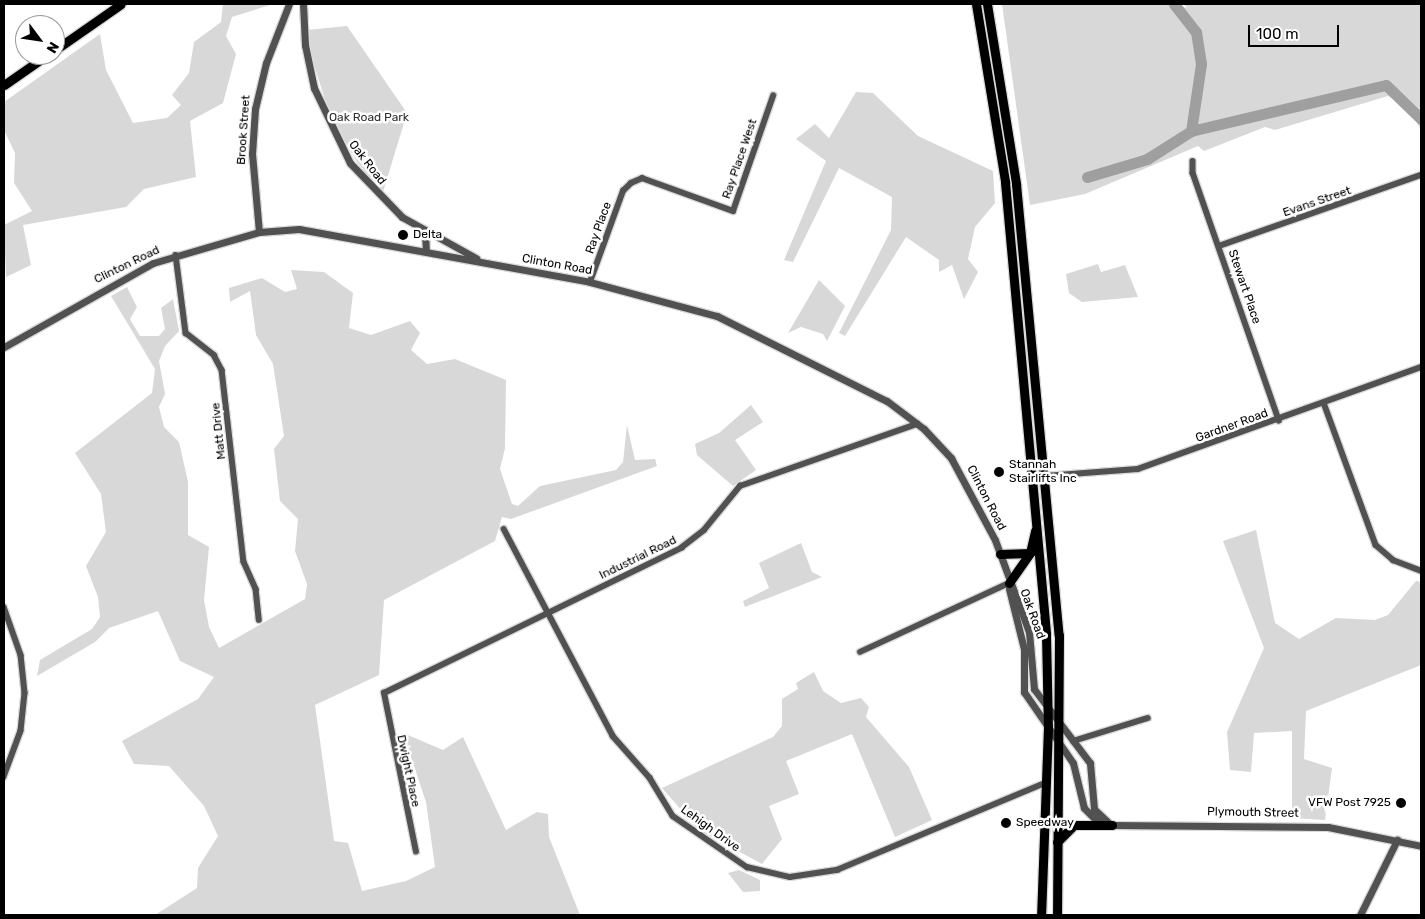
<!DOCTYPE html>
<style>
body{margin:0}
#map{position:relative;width:1425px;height:919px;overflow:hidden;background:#fff;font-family:Rubik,sans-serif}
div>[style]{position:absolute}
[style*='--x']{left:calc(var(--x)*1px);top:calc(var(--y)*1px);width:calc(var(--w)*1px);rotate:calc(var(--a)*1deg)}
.green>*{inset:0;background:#d8d8d8}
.river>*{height:11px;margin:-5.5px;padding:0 5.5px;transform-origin:5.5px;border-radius:5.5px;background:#9f9f9f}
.roads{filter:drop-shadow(1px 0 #dbdbdb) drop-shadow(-1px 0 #dbdbdb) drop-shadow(0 1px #dbdbdb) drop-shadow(0 -1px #dbdbdb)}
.minor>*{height:5.5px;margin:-2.75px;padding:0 2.75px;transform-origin:2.75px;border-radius:2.75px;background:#515151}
.tertiary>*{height:7px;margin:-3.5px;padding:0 3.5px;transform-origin:3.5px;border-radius:3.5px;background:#515151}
.primary>*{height:9px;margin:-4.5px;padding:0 4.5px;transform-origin:4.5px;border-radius:4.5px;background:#000}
.trunk>*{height:9px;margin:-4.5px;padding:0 4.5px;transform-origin:4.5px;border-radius:4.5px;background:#000}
.dots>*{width:14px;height:14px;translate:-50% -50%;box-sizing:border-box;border:2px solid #fff;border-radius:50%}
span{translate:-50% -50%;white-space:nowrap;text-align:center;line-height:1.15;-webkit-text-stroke:5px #fff;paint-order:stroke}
.park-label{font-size:12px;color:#2f2f2f}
.street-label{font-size:12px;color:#000}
.poi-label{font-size:12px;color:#000}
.left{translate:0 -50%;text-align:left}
.right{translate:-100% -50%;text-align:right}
.frame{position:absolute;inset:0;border:5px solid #000;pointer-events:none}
.north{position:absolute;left:15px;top:15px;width:50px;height:50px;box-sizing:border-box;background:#fff;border:1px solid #999;border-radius:50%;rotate:121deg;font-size:14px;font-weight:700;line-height:20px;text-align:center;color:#000}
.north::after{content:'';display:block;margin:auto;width:18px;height:22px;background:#000;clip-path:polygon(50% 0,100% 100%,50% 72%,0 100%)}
.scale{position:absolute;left:1248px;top:25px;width:91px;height:22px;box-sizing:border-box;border:2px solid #000;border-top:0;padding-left:6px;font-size:15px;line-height:18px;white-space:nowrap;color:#000;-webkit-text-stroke:4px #fff;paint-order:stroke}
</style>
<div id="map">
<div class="green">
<i style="clip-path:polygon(223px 4px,273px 4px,232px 17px,226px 36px,236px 54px,223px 103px,190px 121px,196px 177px,144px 189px,126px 207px,23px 225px,31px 265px,6px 277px,4px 225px,32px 211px,14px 183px,15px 153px,4px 130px,4px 102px,100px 34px,106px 70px,133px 123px,167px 118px,181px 105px,172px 95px,189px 73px,194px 42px,221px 22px)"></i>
<i style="clip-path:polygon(1002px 4px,1172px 4px,1187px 8px,1184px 4px,1421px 4px,1421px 130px,1409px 109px,1388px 96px,1275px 130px,1265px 127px,1204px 151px,1198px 146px,1085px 194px,1030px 205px)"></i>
<i style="clip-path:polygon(347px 26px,407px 113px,383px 192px,357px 162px,330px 116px,312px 58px,307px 30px)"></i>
<i style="clip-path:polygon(856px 92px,873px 93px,918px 136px,993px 171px,995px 203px,975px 227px,968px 259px,978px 272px,964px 299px,952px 265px,939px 272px,939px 260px,906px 237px,845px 336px,839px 333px,891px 230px,892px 197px,839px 168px,793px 262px,784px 260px,826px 161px,796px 139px,815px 124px,829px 138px)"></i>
<i style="clip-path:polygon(1098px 264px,1101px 272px,1125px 265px,1138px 297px,1082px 302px,1069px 293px,1066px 274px)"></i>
<i style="clip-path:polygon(291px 270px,324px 272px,353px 293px,349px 328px,371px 335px,410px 321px,420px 333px,411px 350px,427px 364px,455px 359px,506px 380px,505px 448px,500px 469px,512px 504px,518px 506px,540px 486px,616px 470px,623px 462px,627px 425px,635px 460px,655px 459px,657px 466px,511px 519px,502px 517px,495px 541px,384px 600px,379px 675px,315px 705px,334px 841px,348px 843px,362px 891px,406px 881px,435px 867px,426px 802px,403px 733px,443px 750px,463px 737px,506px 830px,537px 812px,548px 814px,549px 837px,580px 915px,155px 915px,197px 888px,198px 868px,218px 836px,204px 806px,169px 766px,134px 764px,122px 741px,198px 699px,214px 677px,180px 661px,158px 611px,109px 628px,95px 642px,37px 676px,40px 660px,92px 629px,100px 617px,98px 597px,86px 566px,106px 532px,101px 494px,75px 453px,152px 393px,155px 369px,111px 296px,127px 287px,137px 307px,130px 319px,140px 336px,159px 336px,165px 329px,161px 308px,173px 299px,179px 331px,165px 346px,159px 361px,165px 394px,159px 407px,164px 427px,179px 442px,188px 482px,188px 535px,209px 547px,204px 600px,209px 627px,219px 648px,305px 599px,307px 584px,295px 551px,298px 519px,280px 501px,274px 449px,284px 436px,273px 364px,256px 335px,250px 291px,230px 302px,229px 288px,262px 278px,285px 292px,297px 289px)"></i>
<i style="clip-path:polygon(819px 280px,845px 306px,827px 341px,823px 334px,801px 327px,788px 333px)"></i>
<i style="clip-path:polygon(751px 405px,763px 422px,735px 440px,756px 470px,733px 486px,697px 455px,695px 444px,719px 433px)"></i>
<i style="clip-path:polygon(1256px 530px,1275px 623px,1299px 639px,1336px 618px,1375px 620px,1388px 615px,1416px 581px,1421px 582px,1421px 665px,1306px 711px,1304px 759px,1332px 768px,1325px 820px,1292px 818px,1292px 731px,1254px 733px,1251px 772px,1230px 770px,1227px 732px,1264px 648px,1223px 541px)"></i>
<i style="clip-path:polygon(801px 543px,812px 572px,822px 577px,745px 607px,743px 601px,769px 588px,759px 563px)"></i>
<i style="clip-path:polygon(814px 672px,823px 691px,841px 703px,861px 698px,869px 707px,866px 717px,909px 767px,932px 820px,895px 837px,852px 734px,786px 761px,799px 794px,769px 806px,782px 839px,762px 864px,699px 830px,662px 788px,773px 737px,782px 726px,782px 699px,798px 689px,796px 683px)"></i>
<i style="clip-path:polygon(739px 870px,760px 880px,760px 891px,743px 892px,728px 873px)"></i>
</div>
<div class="river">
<i style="--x:1174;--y:4;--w:36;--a:52"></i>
<i style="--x:1196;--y:32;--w:32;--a:81"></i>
<i style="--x:1201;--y:64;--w:68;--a:98.5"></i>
<i style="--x:1191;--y:131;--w:200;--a:-13.3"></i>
<i style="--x:1386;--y:85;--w:49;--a:44.2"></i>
<i style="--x:1087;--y:177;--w:63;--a:-16.7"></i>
<i style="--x:1147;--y:159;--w:52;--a:-32.5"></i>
</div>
<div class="roads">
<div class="minor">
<i style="--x:1193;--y:161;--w:12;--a:90"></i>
<i style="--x:1193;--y:173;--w:262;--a:70.8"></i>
<i style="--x:1219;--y:246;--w:214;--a:-19.4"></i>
<i style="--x:176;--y:255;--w:79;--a:82.7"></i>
<i style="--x:186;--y:333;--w:36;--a:38"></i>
<i style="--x:214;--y:355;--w:17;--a:62"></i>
<i style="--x:222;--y:370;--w:193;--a:83.5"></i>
<i style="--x:244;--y:562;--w:30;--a:66"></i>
<i style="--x:256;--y:589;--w:31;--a:84"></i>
<i style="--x:590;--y:282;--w:97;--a:-70.1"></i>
<i style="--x:623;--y:191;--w:11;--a:-45"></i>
<i style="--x:631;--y:183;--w:12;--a:-24"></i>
<i style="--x:642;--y:178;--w:97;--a:19.9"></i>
<i style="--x:733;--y:211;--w:122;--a:-70.8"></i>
<i style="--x:1324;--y:403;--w:151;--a:69.9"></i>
<i style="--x:1376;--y:545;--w:23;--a:41"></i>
<i style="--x:1393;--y:560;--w:30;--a:21"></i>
<i style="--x:1044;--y:476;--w:94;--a:-4.3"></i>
<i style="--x:1138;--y:469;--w:301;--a:-19.8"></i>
<i style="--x:504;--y:529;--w:234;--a:62.2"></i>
<i style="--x:613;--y:736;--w:56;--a:48.6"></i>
<i style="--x:650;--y:778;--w:44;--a:58.8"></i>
<i style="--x:673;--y:816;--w:90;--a:34.6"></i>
<i style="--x:747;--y:867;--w:44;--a:13.1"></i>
<i style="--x:790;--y:877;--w:48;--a:-8.5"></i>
<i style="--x:837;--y:870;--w:228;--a:-22.7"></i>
<i style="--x:4;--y:607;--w:51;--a:70.5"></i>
<i style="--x:21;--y:655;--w:38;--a:84"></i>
<i style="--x:25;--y:693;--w:38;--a:96"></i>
<i style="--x:21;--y:731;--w:49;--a:110.3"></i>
<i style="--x:860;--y:652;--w:164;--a:-24.8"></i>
<i style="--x:1073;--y:741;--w:78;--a:-17"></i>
<i style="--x:416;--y:852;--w:162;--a:-101.4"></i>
<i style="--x:384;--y:693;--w:331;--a:-26"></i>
<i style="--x:681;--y:548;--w:29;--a:-38"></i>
<i style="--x:704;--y:530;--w:57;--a:-50.7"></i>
<i style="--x:740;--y:486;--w:188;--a:-19.3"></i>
</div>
<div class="tertiary">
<i style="--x:303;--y:4;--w:41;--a:87.2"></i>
<i style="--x:305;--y:45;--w:44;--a:78.2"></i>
<i style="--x:314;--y:88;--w:83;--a:64.4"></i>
<i style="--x:350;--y:163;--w:75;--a:46.1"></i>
<i style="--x:402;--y:217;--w:85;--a:29"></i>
<i style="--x:259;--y:232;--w:78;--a:-95.1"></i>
<i style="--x:252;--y:154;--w:45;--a:-86.2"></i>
<i style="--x:255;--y:109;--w:47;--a:-76.6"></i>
<i style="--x:266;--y:63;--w:63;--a:-68.7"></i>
<i style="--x:425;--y:233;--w:18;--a:87"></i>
<i style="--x:4;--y:347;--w:171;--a:-29.4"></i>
<i style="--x:153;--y:263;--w:110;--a:-16.3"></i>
<i style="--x:259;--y:232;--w:40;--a:-4.3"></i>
<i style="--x:299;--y:229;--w:296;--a:10.3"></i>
<i style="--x:590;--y:282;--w:131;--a:15"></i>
<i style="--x:717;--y:316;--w:190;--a:26.6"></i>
<i style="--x:887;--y:401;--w:46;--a:37.1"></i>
<i style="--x:924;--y:429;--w:40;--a:47"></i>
<i style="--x:951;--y:458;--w:93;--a:61.8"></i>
<i style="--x:995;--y:540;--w:98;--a:69.7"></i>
<i style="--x:1029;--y:632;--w:57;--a:85"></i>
<i style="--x:1034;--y:689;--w:93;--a:52.9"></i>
<i style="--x:1090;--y:763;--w:46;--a:85"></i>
<i style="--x:1094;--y:809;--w:23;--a:43"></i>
<i style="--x:1009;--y:589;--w:62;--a:76"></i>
<i style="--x:1024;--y:649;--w:43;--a:90"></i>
<i style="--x:1024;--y:692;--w:86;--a:55.4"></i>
<i style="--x:1073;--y:763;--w:46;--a:76.3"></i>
<i style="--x:1084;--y:808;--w:18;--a:45"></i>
<i style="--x:1097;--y:821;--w:16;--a:15"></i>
<i style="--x:1112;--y:825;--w:216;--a:0.5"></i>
<i style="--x:1328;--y:827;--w:95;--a:11.5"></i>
<i style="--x:1360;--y:915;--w:84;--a:-63.7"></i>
</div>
<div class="primary">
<i style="--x:55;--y:50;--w:80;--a:-34.9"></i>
<i style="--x:4;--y:85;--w:52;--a:-34.9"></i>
</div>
<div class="trunk">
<i style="--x:976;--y:4;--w:180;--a:80.7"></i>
<i style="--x:1005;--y:182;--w:454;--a:84.8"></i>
<i style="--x:1046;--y:634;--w:93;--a:88.8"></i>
<i style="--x:1048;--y:727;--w:188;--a:92.1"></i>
<i style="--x:987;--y:4;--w:182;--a:80.8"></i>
<i style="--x:1016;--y:184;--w:453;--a:84.6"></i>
<i style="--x:1059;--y:635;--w:280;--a:90.4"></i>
<i style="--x:1000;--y:554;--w:30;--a:-2"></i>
<i style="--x:1009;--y:583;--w:37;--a:-55"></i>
<i style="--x:1030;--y:553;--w:23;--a:-77"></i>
<i style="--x:1057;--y:842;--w:24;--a:-45"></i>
<i style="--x:1074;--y:825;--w:38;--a:0"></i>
</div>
</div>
<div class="dots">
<i style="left:403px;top:235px;background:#000"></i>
<i style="left:999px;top:472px;background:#000"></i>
<i style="left:1401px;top:803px;background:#000"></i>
<i style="left:1006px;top:823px;background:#000"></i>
</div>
<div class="park-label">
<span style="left:369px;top:118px">Oak Road Park</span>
</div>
<div class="street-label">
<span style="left:244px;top:130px;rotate:-86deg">Brook Street</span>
<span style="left:740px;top:159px;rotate:-71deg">Ray Place West</span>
<span style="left:367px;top:163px;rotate:52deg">Oak Road</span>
<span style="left:1317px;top:202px;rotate:-19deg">Evans Street</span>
<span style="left:599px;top:228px;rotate:-70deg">Ray Place</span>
<span style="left:127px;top:265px;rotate:-26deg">Clinton Road</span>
<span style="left:557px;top:265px;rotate:10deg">Clinton Road</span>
<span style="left:1244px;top:287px;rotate:71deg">Stewart Place</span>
<span style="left:1232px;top:426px;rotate:-20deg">Gardner Road</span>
<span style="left:219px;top:431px;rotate:-96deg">Matt Drive</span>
<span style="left:986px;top:498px;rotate:63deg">Clinton Road</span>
<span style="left:638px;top:558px;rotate:-26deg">Industrial Road</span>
<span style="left:1032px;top:614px;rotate:70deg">Oak Road</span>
<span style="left:408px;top:771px;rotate:78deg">Dwight Place</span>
<span style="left:1253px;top:813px;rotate:1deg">Plymouth Street</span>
<span style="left:710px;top:829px;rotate:36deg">Lehigh Drive</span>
</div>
<div class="poi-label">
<span class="left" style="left:413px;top:235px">Delta</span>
<span class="left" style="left:1009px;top:472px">Stannah<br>Stairlifts Inc</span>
<span class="right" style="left:1391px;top:803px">VFW Post 7925</span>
<span class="left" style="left:1016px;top:823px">Speedway</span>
</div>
<div class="frame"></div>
<div class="north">N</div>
<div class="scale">100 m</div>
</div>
